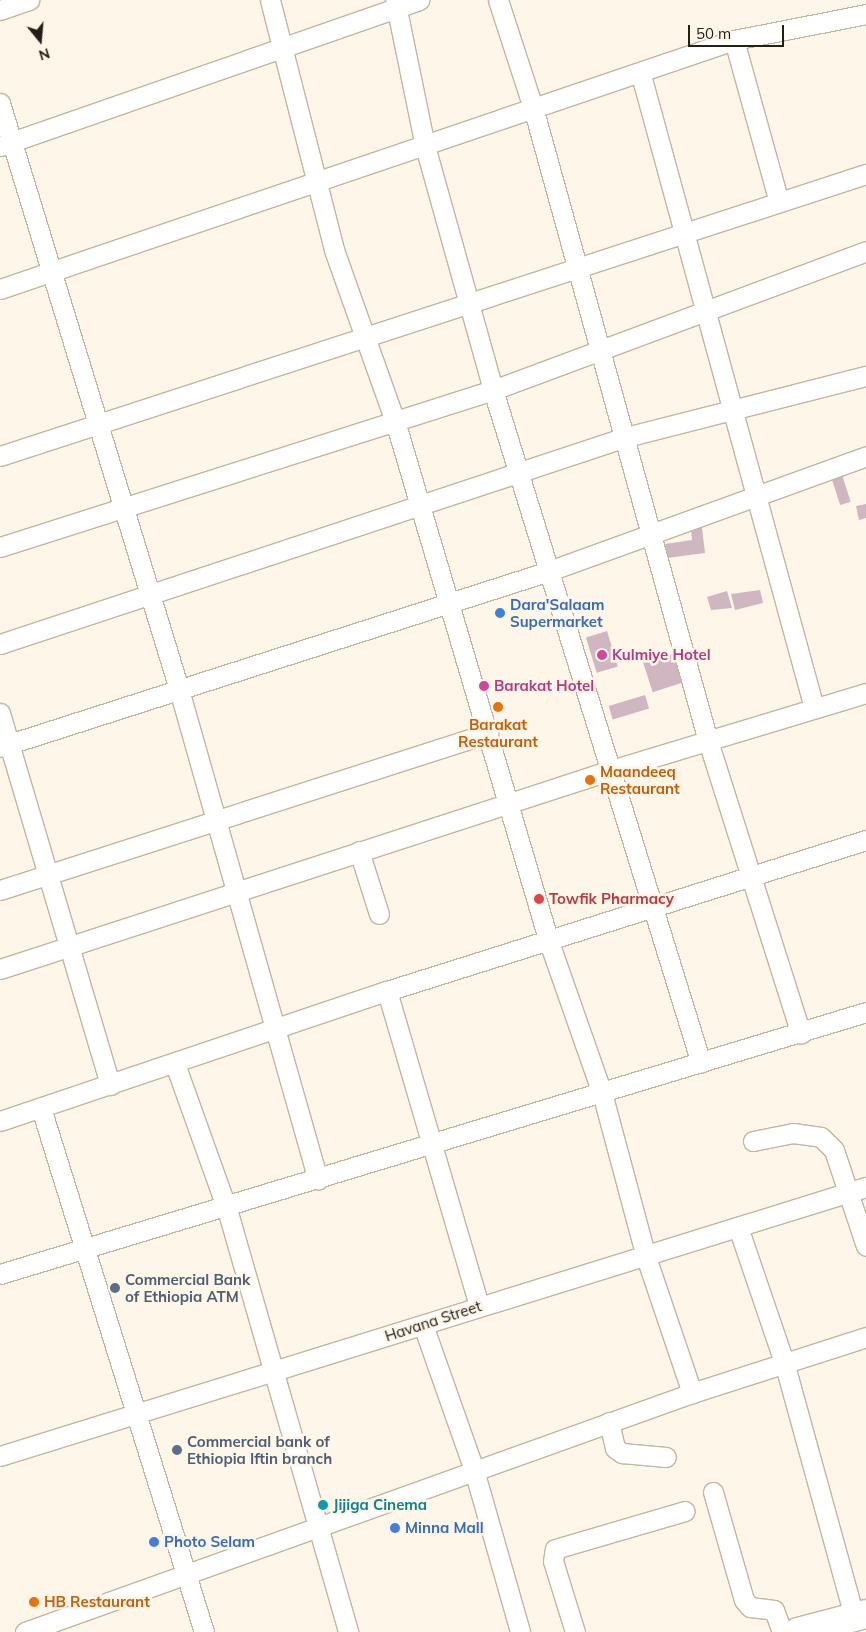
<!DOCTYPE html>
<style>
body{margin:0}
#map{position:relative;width:866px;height:1632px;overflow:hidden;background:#fdf6e9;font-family:Mulish,sans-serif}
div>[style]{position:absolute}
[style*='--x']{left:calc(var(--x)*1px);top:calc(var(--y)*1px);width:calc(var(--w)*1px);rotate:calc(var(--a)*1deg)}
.building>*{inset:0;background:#cfb6c0;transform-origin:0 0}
.roads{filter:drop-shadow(1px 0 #c2b6a1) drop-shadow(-1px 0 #c2b6a1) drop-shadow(0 1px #c2b6a1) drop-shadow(0 -1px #c2b6a1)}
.minor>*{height:19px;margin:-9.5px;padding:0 9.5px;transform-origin:9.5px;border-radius:9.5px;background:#fff}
.highway>*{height:28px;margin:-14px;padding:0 14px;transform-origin:14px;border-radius:14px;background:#fff}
.dots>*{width:14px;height:14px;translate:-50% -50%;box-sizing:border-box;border:2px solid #fdf6e9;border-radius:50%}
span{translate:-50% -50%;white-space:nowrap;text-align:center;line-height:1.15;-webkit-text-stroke:5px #fdf6e9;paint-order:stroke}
.shop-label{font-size:15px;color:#366cbe;font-weight:700}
.left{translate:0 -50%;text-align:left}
.hotel-label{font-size:15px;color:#b23c85;font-weight:700}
.food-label{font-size:15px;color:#c56008;font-weight:700}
.health-label{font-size:15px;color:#be3a42;font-weight:700}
.service-label{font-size:15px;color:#4e5e75;font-weight:700}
.street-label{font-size:15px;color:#242018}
.culture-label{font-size:15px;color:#0d838f;font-weight:700}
.north{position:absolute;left:15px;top:15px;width:50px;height:50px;-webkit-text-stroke:4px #fdf6e9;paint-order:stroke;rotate:163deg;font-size:14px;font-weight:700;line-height:20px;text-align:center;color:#242018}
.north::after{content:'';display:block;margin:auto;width:18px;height:22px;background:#242018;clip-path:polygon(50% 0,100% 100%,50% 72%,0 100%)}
.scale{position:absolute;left:688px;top:25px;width:96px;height:22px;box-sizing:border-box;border:2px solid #242018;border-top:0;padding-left:6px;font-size:15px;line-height:18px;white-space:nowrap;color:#242018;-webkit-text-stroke:4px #fdf6e9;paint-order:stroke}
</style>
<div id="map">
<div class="building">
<i style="left:842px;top:475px;width:28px;height:11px;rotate:72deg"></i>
<i style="clip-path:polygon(866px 504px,866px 518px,859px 520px,856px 506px)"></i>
<i style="clip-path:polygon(702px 528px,705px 553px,667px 558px,665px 544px,692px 540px,691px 529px)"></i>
<i style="clip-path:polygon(760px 590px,763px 603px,735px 610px,731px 594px)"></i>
<i style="clip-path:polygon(727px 591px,732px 608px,711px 610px,707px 597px)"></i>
<i style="left:607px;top:631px;width:37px;height:22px;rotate:73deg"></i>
<i style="left:679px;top:650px;width:32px;height:38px;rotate:72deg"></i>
<i style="left:645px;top:695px;width:14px;height:38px;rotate:73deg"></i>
</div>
<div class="roads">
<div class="minor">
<i style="--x:270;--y:0;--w:258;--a:75.6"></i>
<i style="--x:334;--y:250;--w:182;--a:70.4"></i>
<i style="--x:395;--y:421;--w:540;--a:73.54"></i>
<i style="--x:548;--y:939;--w:163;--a:70.7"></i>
<i style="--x:602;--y:1093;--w:170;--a:75"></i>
<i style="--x:646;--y:1257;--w:144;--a:71.3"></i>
<i style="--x:395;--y:0;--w:149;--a:78.4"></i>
<i style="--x:425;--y:146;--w:253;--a:74.4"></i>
<i style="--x:493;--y:390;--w:704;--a:72.83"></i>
<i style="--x:498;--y:0;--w:117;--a:72"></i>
<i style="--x:534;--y:111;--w:654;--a:74.56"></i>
<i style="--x:708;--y:741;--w:307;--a:72.4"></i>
<i style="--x:0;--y:10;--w:31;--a:-19"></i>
<i style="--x:734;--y:40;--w:168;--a:74.5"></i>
<i style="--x:641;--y:75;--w:656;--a:74.71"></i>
<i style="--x:0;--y:103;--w:610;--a:73.02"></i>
<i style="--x:178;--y:686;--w:513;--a:74.18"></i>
<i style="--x:0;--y:146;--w:444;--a:-19.2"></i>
<i style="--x:0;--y:289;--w:775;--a:-18.74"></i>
<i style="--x:734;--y:40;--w:135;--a:-11.1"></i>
<i style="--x:0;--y:456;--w:911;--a:-18.04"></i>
<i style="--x:0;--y:547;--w:517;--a:-17.66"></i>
<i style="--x:493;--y:390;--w:398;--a:-20.4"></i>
<i style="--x:0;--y:644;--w:659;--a:-18.3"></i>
<i style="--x:626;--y:437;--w:248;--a:-14.3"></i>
<i style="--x:0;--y:713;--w:388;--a:73.5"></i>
<i style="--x:0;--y:747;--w:577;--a:-17.77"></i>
<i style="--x:549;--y:571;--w:337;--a:-19.9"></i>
<i style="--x:359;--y:851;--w:66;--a:72.4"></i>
<i style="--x:0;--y:890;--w:513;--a:-17.83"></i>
<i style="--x:0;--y:969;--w:643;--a:-18.04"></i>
<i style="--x:611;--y:770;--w:266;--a:-16.8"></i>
<i style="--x:387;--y:991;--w:328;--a:73.7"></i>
<i style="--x:175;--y:1064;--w:154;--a:70.3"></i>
<i style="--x:227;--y:1209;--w:440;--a:74"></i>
<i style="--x:41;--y:1108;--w:549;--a:72.72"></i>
<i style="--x:0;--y:1121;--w:408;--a:-18.6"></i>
<i style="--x:387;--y:991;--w:502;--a:-17.5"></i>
<i style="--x:753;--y:1141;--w:41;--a:-11.3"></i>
<i style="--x:793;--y:1133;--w:28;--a:8"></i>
<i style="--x:821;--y:1137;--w:18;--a:45"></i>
<i style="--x:834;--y:1150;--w:101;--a:71.6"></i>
<i style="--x:738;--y:1227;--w:143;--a:71.2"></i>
<i style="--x:784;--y:1362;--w:264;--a:74.6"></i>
<i style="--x:0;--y:1274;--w:905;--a:-16.83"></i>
<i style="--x:423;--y:1325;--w:154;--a:70.6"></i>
<i style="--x:474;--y:1470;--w:168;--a:74.1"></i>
<i style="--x:609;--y:1422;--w:27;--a:77"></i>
<i style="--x:615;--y:1448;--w:9;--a:36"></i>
<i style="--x:622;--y:1453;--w:44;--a:5.2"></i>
<i style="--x:0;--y:1456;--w:907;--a:-17.26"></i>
<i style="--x:713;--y:1492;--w:112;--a:74"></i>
<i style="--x:744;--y:1600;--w:9;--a:49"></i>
<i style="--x:750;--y:1607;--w:24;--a:7"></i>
<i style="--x:774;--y:1610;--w:23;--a:70"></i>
<i style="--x:25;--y:1632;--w:709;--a:-19.71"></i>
<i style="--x:692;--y:1393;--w:183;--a:-17.8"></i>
<i style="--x:575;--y:1632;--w:74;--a:-107.2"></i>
<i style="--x:553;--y:1561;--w:12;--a:-81"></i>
<i style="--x:555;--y:1549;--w:135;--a:-16.3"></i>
</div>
<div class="highway">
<i style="--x:798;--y:1632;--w:70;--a:-14.8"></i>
</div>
</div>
<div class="dots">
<i style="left:500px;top:613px;background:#3f7fe0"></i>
<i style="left:602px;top:655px;background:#d1479c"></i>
<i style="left:484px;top:686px;background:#d1479c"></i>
<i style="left:498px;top:707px;background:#e8710a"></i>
<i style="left:590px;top:780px;background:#e8710a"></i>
<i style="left:539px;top:899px;background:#e0444e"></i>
<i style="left:115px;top:1288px;background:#5c6f8a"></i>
<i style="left:177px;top:1450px;background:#5c6f8a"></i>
<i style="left:323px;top:1505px;background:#0f9aa8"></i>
<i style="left:395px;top:1528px;background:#3f7fe0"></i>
<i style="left:154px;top:1542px;background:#3f7fe0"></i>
<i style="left:34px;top:1602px;background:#e8710a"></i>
</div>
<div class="shop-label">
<span class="left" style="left:510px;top:613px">Dara'Salaam<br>Supermarket</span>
<span class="left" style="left:405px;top:1528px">Minna Mall</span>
<span class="left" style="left:164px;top:1542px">Photo Selam</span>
</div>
<div class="hotel-label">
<span class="left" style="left:612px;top:655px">Kulmiye Hotel</span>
<span class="left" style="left:494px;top:686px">Barakat Hotel</span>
</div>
<div class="food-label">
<span style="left:498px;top:733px">Barakat<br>Restaurant</span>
<span class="left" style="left:600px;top:780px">Maandeeq<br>Restaurant</span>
<span class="left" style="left:44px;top:1602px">HB Restaurant</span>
</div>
<div class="health-label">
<span class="left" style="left:549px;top:899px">Towfik Pharmacy</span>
</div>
<div class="service-label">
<span class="left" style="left:125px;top:1288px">Commercial Bank<br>of Ethiopia ATM</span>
<span class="left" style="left:187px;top:1450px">Commercial bank of<br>Ethiopia Iftin branch</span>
</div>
<div class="street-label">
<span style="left:433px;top:1321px;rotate:-18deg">Havana Street</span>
</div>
<div class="culture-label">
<span class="left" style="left:333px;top:1505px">Jijiga Cinema</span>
</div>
<div class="north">N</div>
<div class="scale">50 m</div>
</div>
